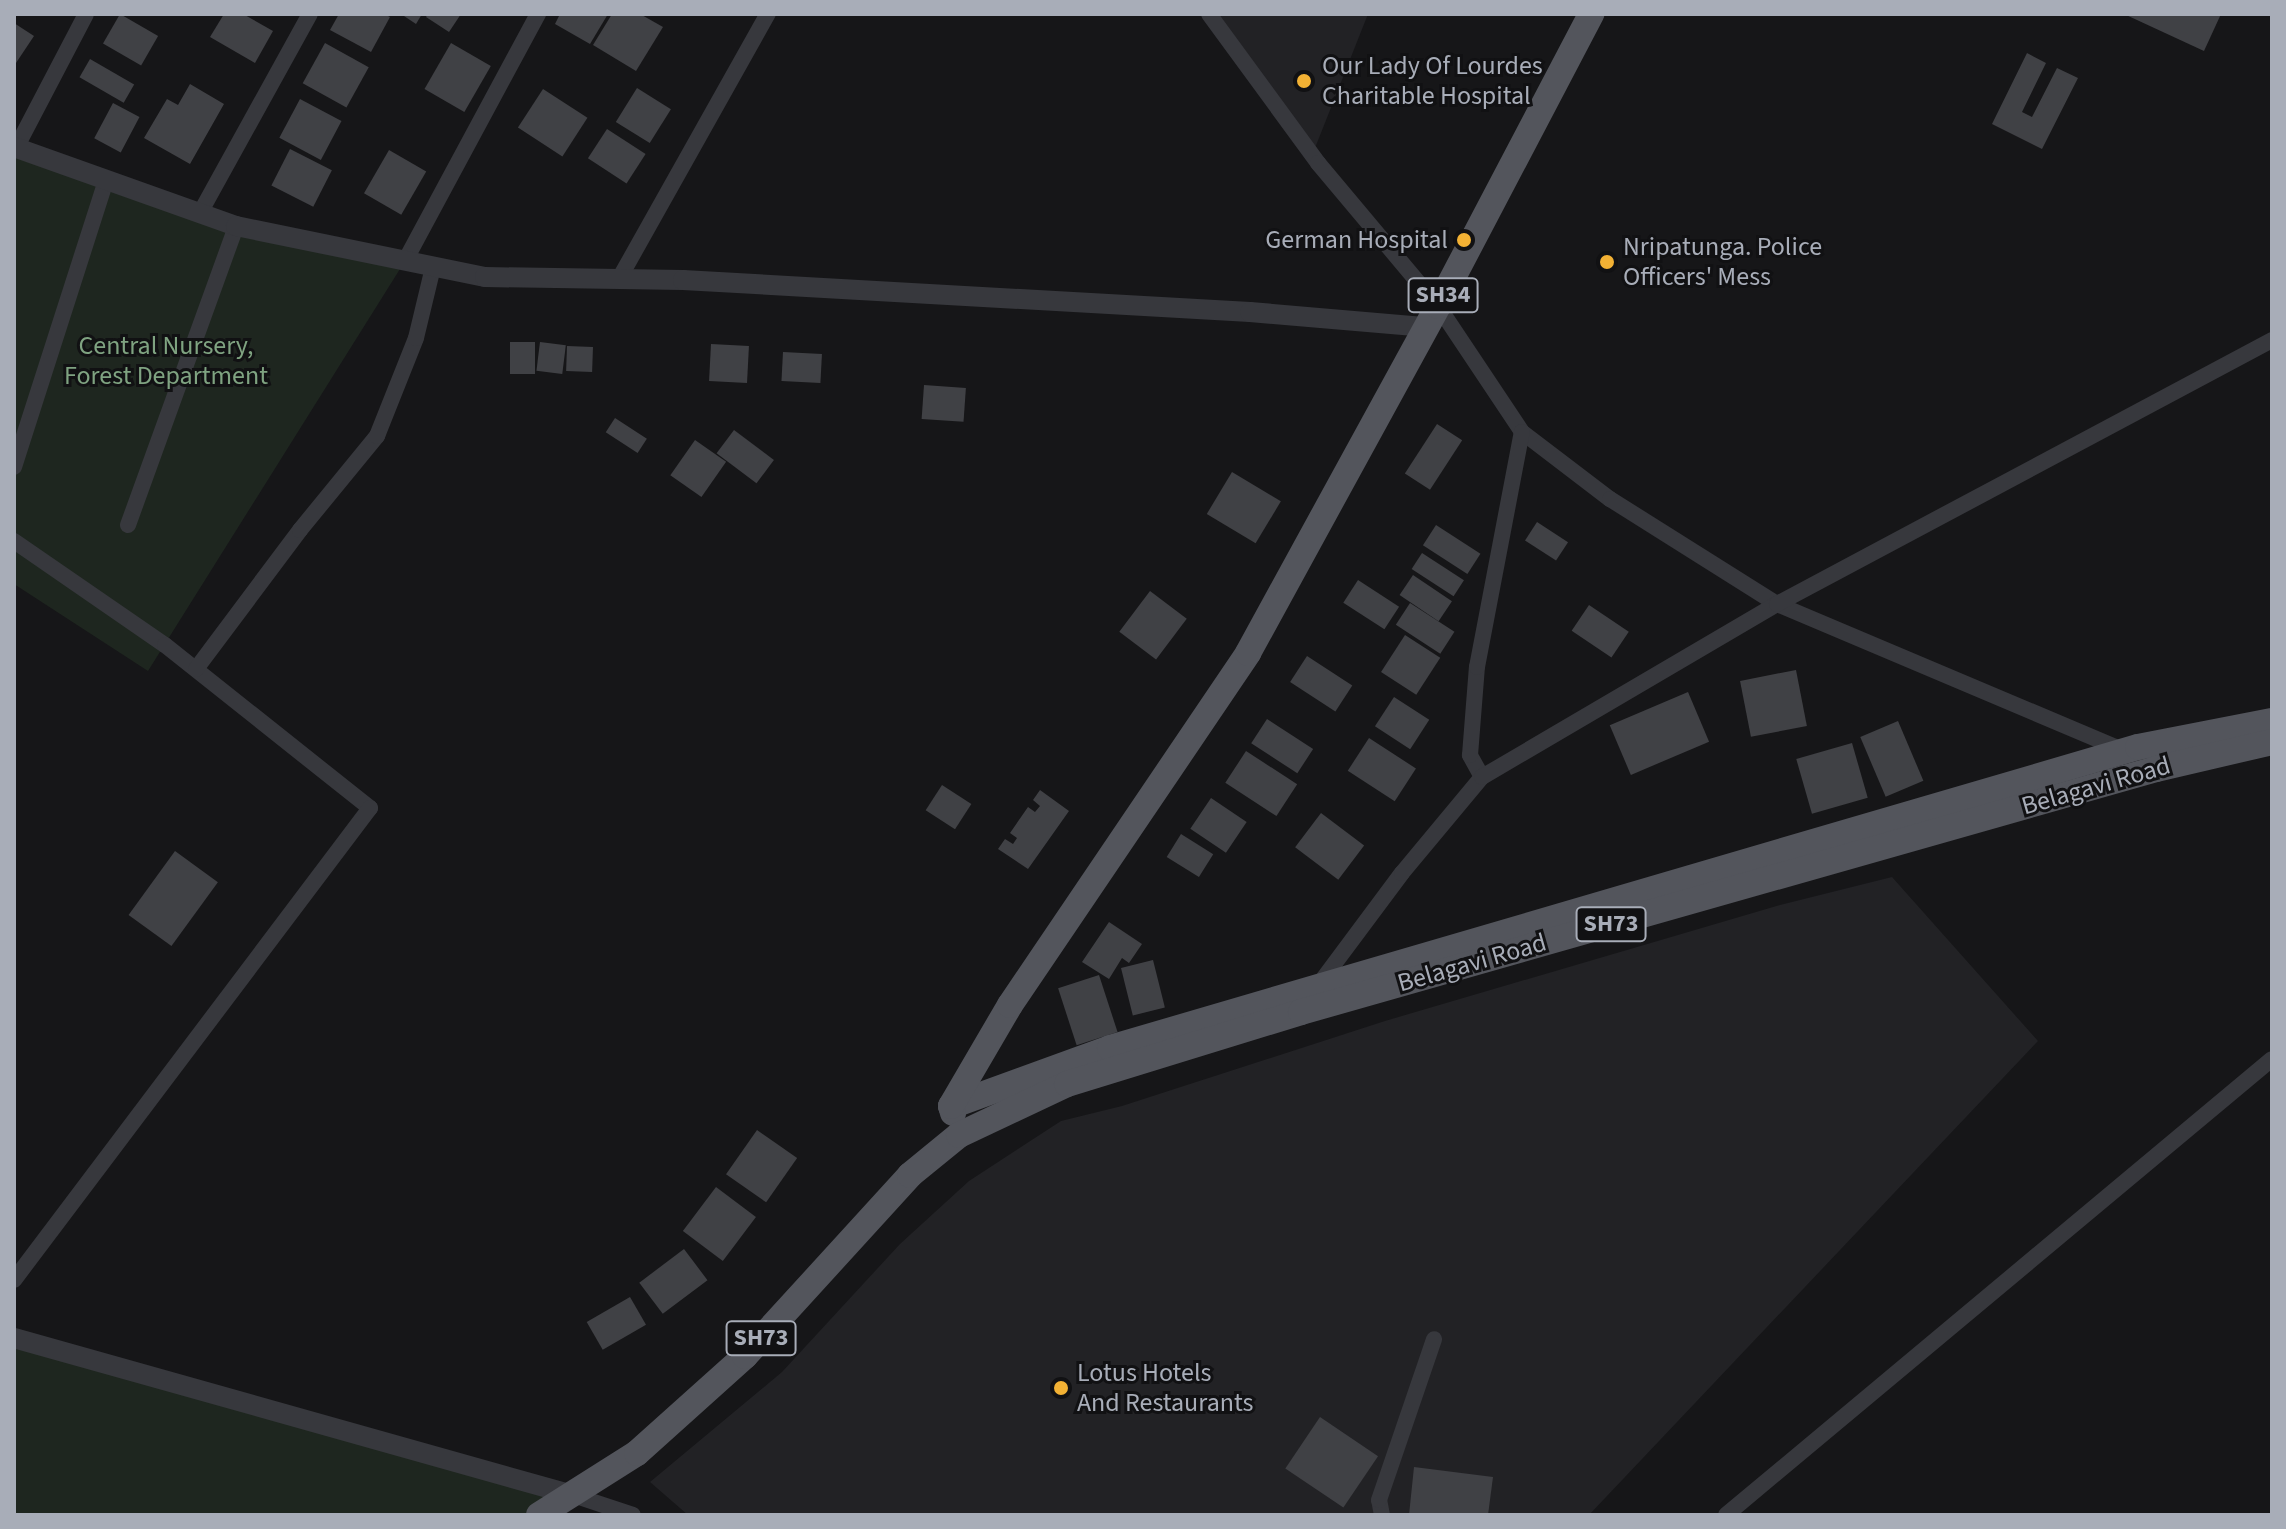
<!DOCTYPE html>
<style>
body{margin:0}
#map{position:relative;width:2286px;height:1529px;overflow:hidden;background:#161618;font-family:"Source Sans 3",sans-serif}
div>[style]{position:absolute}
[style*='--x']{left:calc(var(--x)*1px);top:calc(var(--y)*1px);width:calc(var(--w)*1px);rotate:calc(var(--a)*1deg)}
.built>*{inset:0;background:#222225}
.green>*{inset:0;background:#1e261f}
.building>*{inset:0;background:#404145;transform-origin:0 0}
.minor>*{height:16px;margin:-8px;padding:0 8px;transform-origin:8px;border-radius:8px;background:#37383d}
.tertiary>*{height:20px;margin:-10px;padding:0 10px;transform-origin:10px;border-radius:10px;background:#37383d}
.primary>*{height:26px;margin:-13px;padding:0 13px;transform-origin:13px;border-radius:13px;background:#53555c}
.dots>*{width:22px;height:22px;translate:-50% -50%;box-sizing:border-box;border:4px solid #111113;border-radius:50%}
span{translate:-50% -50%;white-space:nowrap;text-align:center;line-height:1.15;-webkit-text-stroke:6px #111113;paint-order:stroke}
.shield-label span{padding:2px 6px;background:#111113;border:2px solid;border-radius:6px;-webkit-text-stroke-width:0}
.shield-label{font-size:24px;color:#a8adb8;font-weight:700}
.poi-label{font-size:26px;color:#a8adb8}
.left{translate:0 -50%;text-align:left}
.right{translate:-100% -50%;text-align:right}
.park-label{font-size:26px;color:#7fa381}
.street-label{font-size:26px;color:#a8adb8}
.frame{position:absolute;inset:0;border:16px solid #a8adb8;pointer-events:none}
</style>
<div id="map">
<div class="built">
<i style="clip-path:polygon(1216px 14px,1368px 14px,1315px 148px)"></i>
<i style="clip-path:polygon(1892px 877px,2038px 1041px,1589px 1515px,688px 1515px,650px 1482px,782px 1372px,900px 1244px,969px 1181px,1061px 1121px,1122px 1106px,1385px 1021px,1780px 905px)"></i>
</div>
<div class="green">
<i style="clip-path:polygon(14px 147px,236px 226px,405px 261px,148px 671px,14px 584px)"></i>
<i style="clip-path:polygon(14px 1336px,573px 1495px,541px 1515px,14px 1515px)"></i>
</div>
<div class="building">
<i style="left:120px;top:14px;width:44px;height:34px;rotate:30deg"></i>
<i style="clip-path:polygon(224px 14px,243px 14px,273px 31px,255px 63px,210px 37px)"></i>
<i style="clip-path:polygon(339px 14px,384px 14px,390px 17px,371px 52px,330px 30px)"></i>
<i style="clip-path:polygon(401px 14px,422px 14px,416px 24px)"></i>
<i style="clip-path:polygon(428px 14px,461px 14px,449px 32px,426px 17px)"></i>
<i style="clip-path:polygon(560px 14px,608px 14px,590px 44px,555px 24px)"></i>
<i style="clip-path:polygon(612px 14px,640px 14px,663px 27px,636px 71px,593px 45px)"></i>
<i style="clip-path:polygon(2124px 14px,2221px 14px,2204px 51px)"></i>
<i style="clip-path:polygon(14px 23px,34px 36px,14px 66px)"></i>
<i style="left:325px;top:43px;width:50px;height:46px;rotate:29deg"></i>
<i style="left:451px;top:43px;width:46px;height:53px;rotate:30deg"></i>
<i style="clip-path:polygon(2027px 53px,2046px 63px,2022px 112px,2032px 117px,2057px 68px,2078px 78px,2042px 149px,1992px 124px)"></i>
<i style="left:90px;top:59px;width:51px;height:21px;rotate:30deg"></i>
<i style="clip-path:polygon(190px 84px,224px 104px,190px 164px,144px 138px,167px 99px,178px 105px)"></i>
<i style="left:637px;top:88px;width:40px;height:40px;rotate:32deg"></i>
<i style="left:543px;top:89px;width:53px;height:46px;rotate:33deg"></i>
<i style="left:300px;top:99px;width:47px;height:44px;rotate:28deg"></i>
<i style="left:113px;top:103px;width:30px;height:40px;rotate:28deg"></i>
<i style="left:607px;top:129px;width:46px;height:35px;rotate:33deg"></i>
<i style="left:290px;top:149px;width:47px;height:41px;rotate:27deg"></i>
<i style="left:389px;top:150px;width:43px;height:50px;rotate:30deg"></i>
<i style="left:510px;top:342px;width:25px;height:32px"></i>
<i style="left:540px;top:342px;width:26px;height:29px;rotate:7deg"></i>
<i style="left:711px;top:344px;width:38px;height:37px;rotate:3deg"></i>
<i style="left:567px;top:346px;width:26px;height:25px;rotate:2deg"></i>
<i style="left:783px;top:352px;width:39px;height:29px;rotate:3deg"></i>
<i style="left:924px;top:385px;width:42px;height:34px;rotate:4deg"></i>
<i style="left:615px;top:418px;width:38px;height:17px;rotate:33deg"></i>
<i style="left:1437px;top:424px;width:30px;height:59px;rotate:33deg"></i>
<i style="left:734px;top:430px;width:50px;height:29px;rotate:37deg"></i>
<i style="left:695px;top:440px;width:38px;height:43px;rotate:35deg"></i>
<i style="left:1232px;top:472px;width:57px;height:49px;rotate:31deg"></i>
<i style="left:1537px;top:522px;width:37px;height:22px;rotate:33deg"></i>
<i style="left:1436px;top:525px;width:53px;height:24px;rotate:33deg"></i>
<i style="left:1422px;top:553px;width:50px;height:19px;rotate:33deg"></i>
<i style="left:1413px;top:575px;width:47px;height:24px;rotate:34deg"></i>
<i style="left:1358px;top:580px;width:49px;height:27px;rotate:33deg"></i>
<i style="left:1150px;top:591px;width:46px;height:51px;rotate:37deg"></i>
<i style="left:1410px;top:603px;width:53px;height:26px;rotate:33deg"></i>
<i style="left:1589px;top:605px;width:48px;height:31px;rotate:34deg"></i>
<i style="left:1405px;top:635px;width:42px;height:44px;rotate:33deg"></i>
<i style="left:1307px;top:656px;width:54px;height:31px;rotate:33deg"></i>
<i style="left:1796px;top:670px;width:57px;height:57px;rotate:79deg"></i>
<i style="left:1688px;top:692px;width:54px;height:85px;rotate:67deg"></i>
<i style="left:1394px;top:697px;width:42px;height:35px;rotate:33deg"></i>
<i style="left:1267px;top:719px;width:55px;height:29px;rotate:33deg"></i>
<i style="left:1898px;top:721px;width:65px;height:41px;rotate:67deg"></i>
<i style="left:1369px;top:738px;width:56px;height:39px;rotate:33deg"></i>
<i style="left:1852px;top:743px;width:57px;height:58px;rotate:74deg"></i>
<i style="left:1246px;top:751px;width:61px;height:38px;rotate:33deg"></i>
<i style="left:942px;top:785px;width:35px;height:30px;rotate:33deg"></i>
<i style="clip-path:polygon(1040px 790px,1069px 811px,1028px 869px,998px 849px,1005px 839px,1013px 844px,1017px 838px,1010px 833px,1028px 807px,1035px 812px,1040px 806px,1033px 800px)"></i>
<i style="left:1211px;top:798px;width:43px;height:37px;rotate:34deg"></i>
<i style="left:1321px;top:813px;width:54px;height:43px;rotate:37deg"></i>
<i style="left:1181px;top:834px;width:38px;height:27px;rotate:32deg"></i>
<i style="left:175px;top:851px;width:53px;height:79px;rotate:36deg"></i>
<i style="clip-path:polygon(1109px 922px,1142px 944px,1129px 963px,1122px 958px,1109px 979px,1082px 962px)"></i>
<i style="left:1153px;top:960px;width:49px;height:33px;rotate:76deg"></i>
<i style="left:1099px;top:975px;width:60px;height:43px;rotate:72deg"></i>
<i style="left:757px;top:1130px;width:49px;height:54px;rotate:35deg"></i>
<i style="left:716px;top:1187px;width:50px;height:55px;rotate:37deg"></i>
<i style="left:684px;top:1249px;width:39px;height:56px;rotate:53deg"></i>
<i style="left:630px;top:1297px;width:32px;height:50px;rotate:60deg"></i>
<i style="left:1320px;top:1417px;width:70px;height:62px;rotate:34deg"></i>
<i style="clip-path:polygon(1414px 1467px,1493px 1477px,1488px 1515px,1409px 1515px)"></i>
</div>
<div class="minor">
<i style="--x:1209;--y:14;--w:185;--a:53.8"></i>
<i style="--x:1318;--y:163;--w:187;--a:50"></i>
<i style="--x:1438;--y:306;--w:151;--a:56.3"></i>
<i style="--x:1522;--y:432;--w:111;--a:37.3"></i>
<i style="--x:1610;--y:499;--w:197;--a:32.2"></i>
<i style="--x:1777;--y:604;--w:376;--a:22.9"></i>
<i style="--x:16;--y:148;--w:151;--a:-62.4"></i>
<i style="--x:200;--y:213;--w:227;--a:-61.1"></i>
<i style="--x:405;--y:261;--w:281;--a:-61.7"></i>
<i style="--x:619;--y:279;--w:304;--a:-60.7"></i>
<i style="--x:14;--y:467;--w:301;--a:-72.2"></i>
<i style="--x:128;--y:525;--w:318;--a:-70.1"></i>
<i style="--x:14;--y:541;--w:183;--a:34.6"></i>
<i style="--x:165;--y:645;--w:262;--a:38.5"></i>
<i style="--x:370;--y:808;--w:591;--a:127.02"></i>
<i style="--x:196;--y:669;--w:174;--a:-53.2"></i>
<i style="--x:300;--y:530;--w:122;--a:-50.7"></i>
<i style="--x:377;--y:436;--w:105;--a:-68.3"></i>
<i style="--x:416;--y:338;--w:73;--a:-76.5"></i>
<i style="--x:1482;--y:777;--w:25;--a:-119"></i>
<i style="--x:1470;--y:755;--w:88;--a:-85.5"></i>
<i style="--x:1477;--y:667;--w:239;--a:-79.2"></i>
<i style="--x:1317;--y:987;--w:142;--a:-53.3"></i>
<i style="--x:1402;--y:873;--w:125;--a:-50.2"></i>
<i style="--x:1482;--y:777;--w:342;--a:-30.4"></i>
<i style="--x:1777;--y:604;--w:561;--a:-28.07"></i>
<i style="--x:573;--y:1495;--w:63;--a:18.4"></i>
<i style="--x:1382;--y:1515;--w:15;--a:-101"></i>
<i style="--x:1379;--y:1500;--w:170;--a:-71.1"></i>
<i style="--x:1726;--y:1515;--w:711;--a:-39.87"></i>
</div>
<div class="tertiary">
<i style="--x:14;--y:147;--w:236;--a:19.6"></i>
<i style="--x:236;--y:226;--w:254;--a:11.6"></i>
<i style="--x:485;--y:277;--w:198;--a:0.9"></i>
<i style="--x:683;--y:280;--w:568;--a:3.23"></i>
<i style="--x:1250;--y:312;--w:177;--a:4.9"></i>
<i style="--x:14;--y:1338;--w:581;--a:15.69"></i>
</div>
<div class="primary">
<i style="--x:951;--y:1106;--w:169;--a:-20"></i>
<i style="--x:1110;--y:1048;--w:1071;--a:-16.32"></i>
<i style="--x:2138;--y:747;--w:136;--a:-11"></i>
<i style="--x:953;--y:1113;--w:7;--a:-106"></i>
<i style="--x:951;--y:1106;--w:117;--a:-59.7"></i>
<i style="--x:1010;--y:1005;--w:425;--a:-55.9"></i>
<i style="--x:1248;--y:653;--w:396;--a:-61.3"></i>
<i style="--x:1438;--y:306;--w:330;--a:-62.3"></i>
<i style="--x:539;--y:1515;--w:116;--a:-32.3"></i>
<i style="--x:637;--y:1453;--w:145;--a:-41.9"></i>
<i style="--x:745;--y:1356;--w:245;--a:-47.6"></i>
<i style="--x:910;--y:1175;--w:63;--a:-39.2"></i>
<i style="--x:959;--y:1135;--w:119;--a:-25.3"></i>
<i style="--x:1067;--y:1084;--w:245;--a:-17.1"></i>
<i style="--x:1301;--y:1012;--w:889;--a:-15.87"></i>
<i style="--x:2156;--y:769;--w:119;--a:-13.1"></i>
</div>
<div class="dots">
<i style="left:1304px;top:81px;background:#f2b134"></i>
<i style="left:1464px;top:240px;background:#f2b134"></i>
<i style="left:1607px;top:262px;background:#f2b134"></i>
<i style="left:1061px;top:1388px;background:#f2b134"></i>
</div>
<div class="shield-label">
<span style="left:1443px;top:295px">SH34</span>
<span style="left:1611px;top:924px">SH73</span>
<span style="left:761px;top:1338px">SH73</span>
</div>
<div class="poi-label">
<span class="left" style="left:1322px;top:81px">Our Lady Of Lourdes<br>Charitable Hospital</span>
<span class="right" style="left:1448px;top:240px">German Hospital</span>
<span class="left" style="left:1623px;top:262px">Nripatunga. Police<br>Officers' Mess</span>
<span class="left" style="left:1077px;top:1388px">Lotus Hotels<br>And Restaurants</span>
</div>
<div class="park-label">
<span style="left:166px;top:361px">Central Nursery,<br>Forest Department</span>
</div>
<div class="street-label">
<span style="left:2096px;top:786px;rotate:-16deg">Belagavi Road</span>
<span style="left:1472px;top:963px;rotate:-16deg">Belagavi Road</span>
</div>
<div class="frame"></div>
</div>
